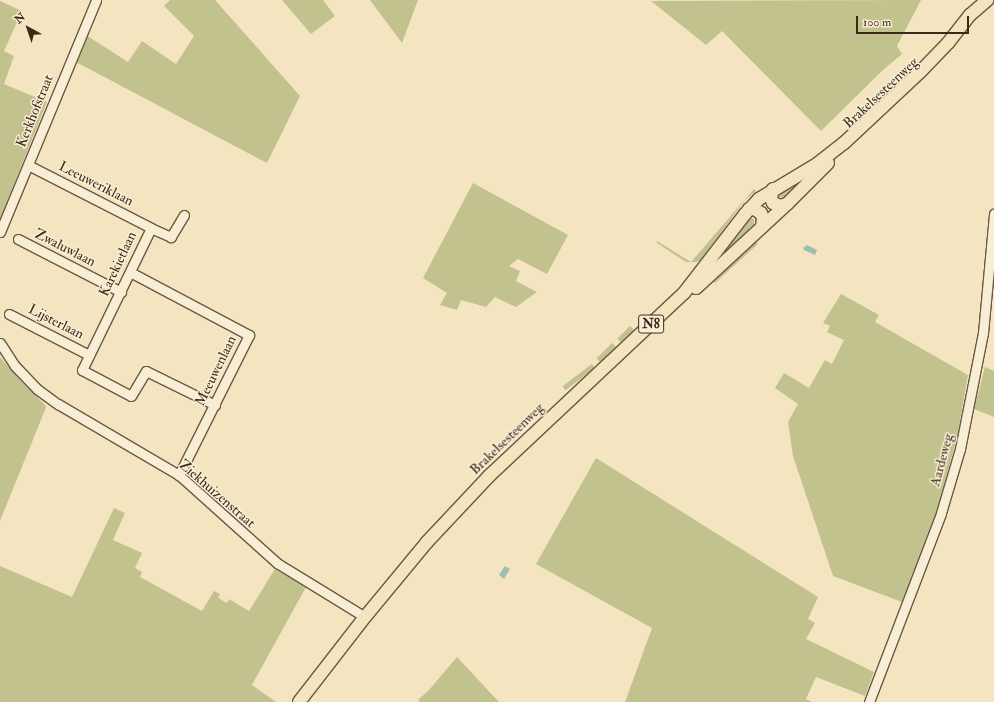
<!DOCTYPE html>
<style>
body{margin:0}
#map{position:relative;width:994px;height:702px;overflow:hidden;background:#f4e5c0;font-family:"IM FELL Double Pica",serif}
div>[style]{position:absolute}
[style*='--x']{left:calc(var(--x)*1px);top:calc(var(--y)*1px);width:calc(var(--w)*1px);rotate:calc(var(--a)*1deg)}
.green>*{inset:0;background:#c2c28e;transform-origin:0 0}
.water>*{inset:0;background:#9cbfaf}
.roads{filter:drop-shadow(1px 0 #6b5841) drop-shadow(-1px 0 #6b5841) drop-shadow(0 1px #6b5841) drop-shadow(0 -1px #6b5841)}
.minor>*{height:9px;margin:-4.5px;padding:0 4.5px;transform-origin:4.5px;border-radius:4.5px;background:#f8eed6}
.major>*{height:12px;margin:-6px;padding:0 6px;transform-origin:6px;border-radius:6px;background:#f4e5c0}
span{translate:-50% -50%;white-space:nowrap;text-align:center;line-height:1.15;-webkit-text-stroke:3px #f8eed6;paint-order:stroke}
.shield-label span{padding:1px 3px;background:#f8eed6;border:1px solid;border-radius:3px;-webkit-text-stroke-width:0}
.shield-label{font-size:13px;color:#3d2917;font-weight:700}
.street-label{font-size:14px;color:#3d2917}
.north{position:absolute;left:8px;top:8px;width:40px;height:40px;-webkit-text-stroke:3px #f8eed6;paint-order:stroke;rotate:320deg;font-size:11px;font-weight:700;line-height:16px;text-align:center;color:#3d2917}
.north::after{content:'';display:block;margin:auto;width:14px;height:18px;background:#3d2917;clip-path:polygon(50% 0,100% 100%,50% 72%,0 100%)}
.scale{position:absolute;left:856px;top:16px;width:113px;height:18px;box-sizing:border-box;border:2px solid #3d2917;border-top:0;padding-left:5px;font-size:12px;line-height:14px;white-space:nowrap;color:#3d2917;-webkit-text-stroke:3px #f8eed6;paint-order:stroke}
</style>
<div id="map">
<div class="green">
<i style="clip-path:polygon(170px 0,215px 0,300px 96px,267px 163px,76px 62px,86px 35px,128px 62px,142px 41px,176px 64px,194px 36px,164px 6px)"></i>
<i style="clip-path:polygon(282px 0,323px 0,335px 16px,311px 34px)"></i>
<i style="clip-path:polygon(370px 0,418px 0,402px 43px)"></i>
<i style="clip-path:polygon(921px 0,897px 46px,902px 54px,883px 70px,821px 131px,722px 31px,706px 45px,651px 1px)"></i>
<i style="clip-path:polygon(0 1px,22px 11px,4px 51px,14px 56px,4px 84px,47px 102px,0 219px)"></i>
<i style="clip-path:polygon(817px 168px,789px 195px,782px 198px,778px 196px,778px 194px)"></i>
<i style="clip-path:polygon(473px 183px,568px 235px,547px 274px,518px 259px,509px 266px,520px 271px,516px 281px,537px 292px,516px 307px,495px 297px,486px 307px,461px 300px,457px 310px,440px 305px,447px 293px,423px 278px)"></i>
<i style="clip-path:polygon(754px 189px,756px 191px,745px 200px,700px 261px,695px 262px,686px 262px,657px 243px,657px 241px,691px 262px)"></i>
<i style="clip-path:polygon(748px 217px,754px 219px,754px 227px,709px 269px)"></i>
<i style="clip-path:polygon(755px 241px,758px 244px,726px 273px,715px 283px,712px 282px)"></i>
<i style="clip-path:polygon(841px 294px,879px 315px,875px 322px,968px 375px,957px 438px,936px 514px,902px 602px,833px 576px,793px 456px,788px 422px,798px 404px,775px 388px,784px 373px,809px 388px,825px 360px,832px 364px,844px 340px,827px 332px,830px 326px,823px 323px)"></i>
<i style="left:630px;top:326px;width:7px;height:18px;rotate:45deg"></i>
<i style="left:612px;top:343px;width:7px;height:22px;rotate:45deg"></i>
<i style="clip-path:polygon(0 357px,18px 378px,46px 406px,45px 410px,0 521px)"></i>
<i style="left:592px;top:364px;width:5px;height:37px;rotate:53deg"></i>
<i style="clip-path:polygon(985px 367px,994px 371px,994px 417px,974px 409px)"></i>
<i style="clip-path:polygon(596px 458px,818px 597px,808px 619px,815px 623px,806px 639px,874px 672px,865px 696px,816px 677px,806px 699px,812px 702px,625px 702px,652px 628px,536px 564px)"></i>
<i style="clip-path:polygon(114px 508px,125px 513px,113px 540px,142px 553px,135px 568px,142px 572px,140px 577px,202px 611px,214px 591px,220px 594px,218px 597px,220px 599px,227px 603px,229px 599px,249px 611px,275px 569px,306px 587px,252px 685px,276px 702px,0 702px,0 566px,72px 597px)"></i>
<i style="clip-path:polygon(457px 657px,499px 702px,420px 702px,418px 700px,429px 690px)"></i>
</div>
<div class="water">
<i style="clip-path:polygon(807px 245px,817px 250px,815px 255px,804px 250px,803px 248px)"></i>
<i style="clip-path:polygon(505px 566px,510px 569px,504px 579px,499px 575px)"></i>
</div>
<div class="roads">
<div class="minor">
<i style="--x:28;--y:165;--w:138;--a:27.1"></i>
<i style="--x:184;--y:215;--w:26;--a:121"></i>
<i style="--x:171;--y:237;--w:22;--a:-156"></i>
<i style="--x:151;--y:228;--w:158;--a:115.9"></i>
<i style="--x:82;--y:370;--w:55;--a:28"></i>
<i style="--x:131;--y:396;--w:29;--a:-59"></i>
<i style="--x:146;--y:371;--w:77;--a:26.2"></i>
<i style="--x:0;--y:232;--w:251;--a:-67.5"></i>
<i style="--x:18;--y:239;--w:116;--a:27.2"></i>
<i style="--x:130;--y:272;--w:135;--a:27.9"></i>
<i style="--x:249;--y:335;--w:157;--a:116.6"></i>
<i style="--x:9;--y:314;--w:90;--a:27.1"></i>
<i style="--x:0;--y:343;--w:27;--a:57"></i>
<i style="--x:15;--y:366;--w:32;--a:46"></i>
<i style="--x:37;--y:389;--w:26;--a:36"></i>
<i style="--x:58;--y:404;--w:140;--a:30.4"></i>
<i style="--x:179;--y:475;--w:132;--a:41.9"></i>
<i style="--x:277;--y:563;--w:103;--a:31.5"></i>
<i style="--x:869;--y:702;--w:202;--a:-69.1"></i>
<i style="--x:941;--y:513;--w:67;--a:-73.5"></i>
<i style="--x:960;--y:449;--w:118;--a:-78.8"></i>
<i style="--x:983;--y:333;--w:120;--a:-84.7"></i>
</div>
<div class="major">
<i style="--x:773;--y:189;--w:9;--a:103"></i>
<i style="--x:771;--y:198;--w:5;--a:68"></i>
<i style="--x:773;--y:203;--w:8;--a:23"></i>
<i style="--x:780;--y:206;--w:7;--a:-16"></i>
<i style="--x:749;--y:209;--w:5;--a:0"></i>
<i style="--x:754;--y:209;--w:8;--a:30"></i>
<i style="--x:761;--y:213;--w:5;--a:68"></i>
<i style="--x:763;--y:218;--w:9;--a:96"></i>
<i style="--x:696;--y:288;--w:124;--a:-42.7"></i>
<i style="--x:787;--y:204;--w:58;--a:-45"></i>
<i style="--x:299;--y:702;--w:108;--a:-52.2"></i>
<i style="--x:365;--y:617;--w:97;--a:-50.4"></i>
<i style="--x:427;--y:542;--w:91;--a:-46.8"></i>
<i style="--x:489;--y:476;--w:267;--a:-43.2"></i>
<i style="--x:684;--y:293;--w:100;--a:-52.3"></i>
<i style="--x:745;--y:214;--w:21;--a:-47"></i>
<i style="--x:759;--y:199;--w:68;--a:-31.1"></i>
<i style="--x:817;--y:164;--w:34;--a:-38"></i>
<i style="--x:844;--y:143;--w:105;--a:-43.1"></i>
<i style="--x:921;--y:71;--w:39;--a:-46"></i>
<i style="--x:948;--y:43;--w:36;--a:-52"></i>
<i style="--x:970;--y:15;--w:23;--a:-41"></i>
</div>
</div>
<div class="shield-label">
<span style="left:651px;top:324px">N8</span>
</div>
<div class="street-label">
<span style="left:881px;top:93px;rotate:-43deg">Brakelsesteenweg</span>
<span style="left:35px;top:111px;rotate:-68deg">Kerkhofstraat</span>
<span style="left:96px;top:184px;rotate:27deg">Leeuweriklaan</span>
<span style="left:65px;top:248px;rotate:27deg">Zwaluwlaan</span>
<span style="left:118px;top:264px;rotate:-65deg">Karekietlaan</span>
<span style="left:56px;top:322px;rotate:27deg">Lijsterlaan</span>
<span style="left:216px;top:371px;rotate:-64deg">Meeuwenlaan</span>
<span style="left:507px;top:439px;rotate:-44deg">Brakelsesteenweg</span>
<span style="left:942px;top:460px;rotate:-75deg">Aardeweg</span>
<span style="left:217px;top:494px;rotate:41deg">Ziekhuizenstraat</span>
</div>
<div class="north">N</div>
<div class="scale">100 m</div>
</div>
